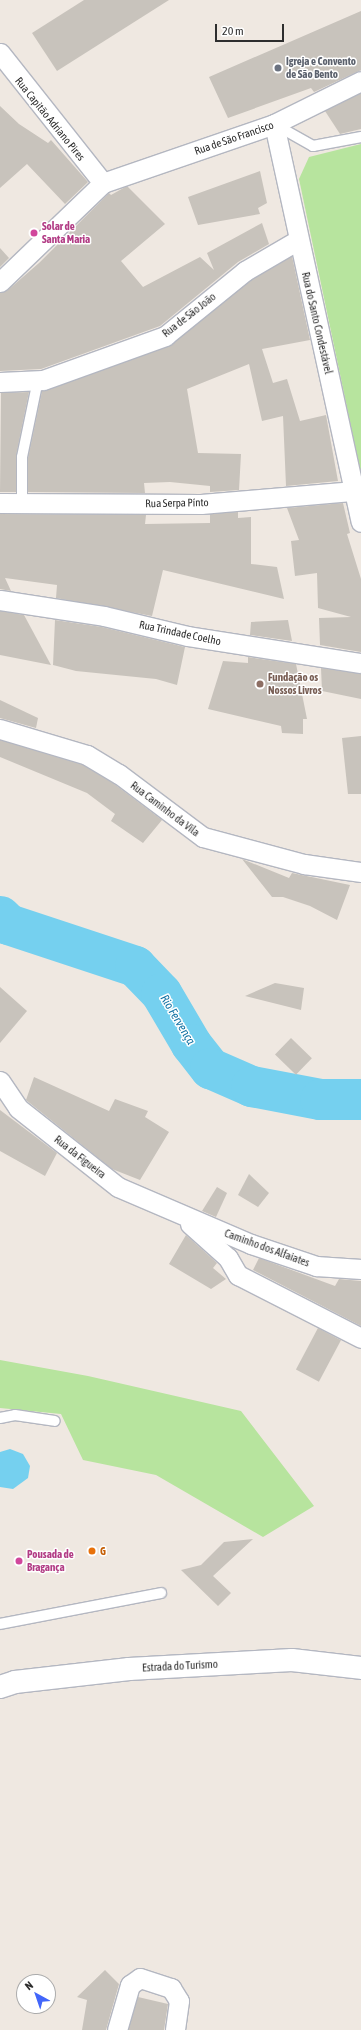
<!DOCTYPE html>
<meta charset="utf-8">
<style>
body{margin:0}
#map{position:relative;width:361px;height:2030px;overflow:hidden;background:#efe8e1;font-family:"Asap Condensed",sans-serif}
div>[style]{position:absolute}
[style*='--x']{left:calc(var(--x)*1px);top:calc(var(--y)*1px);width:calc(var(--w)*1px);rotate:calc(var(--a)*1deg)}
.green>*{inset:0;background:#b7e49e}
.water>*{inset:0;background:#75d0ef}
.river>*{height:41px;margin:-20.5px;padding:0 20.5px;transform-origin:20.5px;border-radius:20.5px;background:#75d0ef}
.building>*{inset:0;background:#c8c3bc;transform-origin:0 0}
.roads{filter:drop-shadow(1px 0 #b4b7c1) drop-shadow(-1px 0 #b4b7c1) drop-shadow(0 1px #b4b7c1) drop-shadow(0 -1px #b4b7c1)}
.lane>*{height:10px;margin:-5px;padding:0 5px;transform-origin:5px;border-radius:5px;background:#fff}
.street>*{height:19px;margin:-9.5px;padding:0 9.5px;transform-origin:9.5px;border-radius:9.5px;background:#fff}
.secondary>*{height:22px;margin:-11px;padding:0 11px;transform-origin:11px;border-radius:11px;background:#fff}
.dots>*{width:11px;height:11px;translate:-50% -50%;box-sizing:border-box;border:2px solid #fff;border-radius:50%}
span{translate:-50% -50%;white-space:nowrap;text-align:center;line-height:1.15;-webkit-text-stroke:3px #fff;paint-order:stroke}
.worship-label{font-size:11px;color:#5b616d;font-weight:700}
.left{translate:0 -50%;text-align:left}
.street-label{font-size:11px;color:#2e2e2e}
.hotel-label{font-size:11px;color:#b23c85;font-weight:700}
.education-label{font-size:11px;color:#785e54;font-weight:700}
.food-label{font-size:11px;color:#c56008;font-weight:700}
.water-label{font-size:12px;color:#0e70a2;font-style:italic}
.north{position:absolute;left:16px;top:1974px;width:40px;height:40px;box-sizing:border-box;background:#fff;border:1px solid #ababab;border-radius:50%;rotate:320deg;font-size:11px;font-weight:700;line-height:16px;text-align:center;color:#2e2e2e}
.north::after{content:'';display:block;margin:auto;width:14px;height:18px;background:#4266fa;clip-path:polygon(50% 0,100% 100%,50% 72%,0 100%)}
.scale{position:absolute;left:215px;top:24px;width:69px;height:18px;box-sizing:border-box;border:2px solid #2e2e2e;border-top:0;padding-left:5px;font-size:12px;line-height:14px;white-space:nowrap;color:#2e2e2e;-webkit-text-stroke:3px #fff;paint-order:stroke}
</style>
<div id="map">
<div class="green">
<i style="clip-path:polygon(361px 144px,361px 474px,299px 179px,309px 157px)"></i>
<i style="clip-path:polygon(0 1360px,88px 1376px,241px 1411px,314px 1506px,263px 1537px,156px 1475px,83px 1460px,61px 1414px,0 1408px)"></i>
</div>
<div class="water">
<i style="clip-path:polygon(10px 1449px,23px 1454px,30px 1466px,28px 1478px,13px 1489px,0 1487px,0 1452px)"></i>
</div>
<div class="river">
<i style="--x:0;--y:916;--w:11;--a:45"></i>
<i style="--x:8;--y:924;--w:134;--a:18.3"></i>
<i style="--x:135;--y:966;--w:37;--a:46"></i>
<i style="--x:161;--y:993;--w:59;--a:59.5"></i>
<i style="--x:191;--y:1044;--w:31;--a:52"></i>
<i style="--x:210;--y:1068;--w:45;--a:23.7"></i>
<i style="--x:251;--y:1086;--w:70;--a:10.7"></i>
<i style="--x:320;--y:1099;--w:41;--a:0"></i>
</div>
<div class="building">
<i style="clip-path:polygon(84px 0,169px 0,57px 71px,32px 33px)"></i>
<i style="clip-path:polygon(361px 11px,361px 70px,314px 92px,311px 88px,228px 118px,209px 77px)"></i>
<i style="clip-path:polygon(361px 93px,361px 129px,340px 134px,325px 111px)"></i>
<i style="clip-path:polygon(0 106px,19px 124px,48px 143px,51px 140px,88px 182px,65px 204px,27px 164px,0 188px)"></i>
<i style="clip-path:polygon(260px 171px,267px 203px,258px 208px,260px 214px,198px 225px,188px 197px)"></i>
<i style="clip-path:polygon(127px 186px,165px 224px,121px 261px,143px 287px,200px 257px,214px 270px,207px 253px,262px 223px,269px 244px,238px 262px,160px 326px,41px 369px,0 371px,0 293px,8px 290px,39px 263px,109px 193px,111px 195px)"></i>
<i style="clip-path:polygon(0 248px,9px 258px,0 267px)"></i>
<i style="clip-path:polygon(292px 256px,310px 340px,262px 349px,273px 383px,287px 379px,300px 421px,326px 415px,338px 481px,286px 486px,283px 416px,262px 421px,249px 364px,187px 389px,198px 453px,241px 454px,239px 490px,210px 492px,210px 486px,170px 482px,144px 483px,145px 493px,28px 492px,28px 458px,42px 391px,169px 346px,251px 280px)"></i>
<i style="clip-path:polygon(29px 392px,16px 456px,16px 492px,0 492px,1px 393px)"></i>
<i style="clip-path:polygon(343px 503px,350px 533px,347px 534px,361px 579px,361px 652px,320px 645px,319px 618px,351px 617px,318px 608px,317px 573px,295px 576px,291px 541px,299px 540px,287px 508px)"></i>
<i style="clip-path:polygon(238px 512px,238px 518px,251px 517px,251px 564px,277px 567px,284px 599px,163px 570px,152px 616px,56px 598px,57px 585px,5px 578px,11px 591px,0 589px,0 514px,146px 515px,145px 524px,210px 523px,210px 514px)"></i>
<i style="clip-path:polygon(0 611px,24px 615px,51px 665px,0 655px)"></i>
<i style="clip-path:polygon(55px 620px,102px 627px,185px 647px,177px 685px,156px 679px,76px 671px,53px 665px)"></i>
<i style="clip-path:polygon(288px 620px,292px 641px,250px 635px,251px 622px)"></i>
<i style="clip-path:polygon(248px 657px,296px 664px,307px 719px,303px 719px,303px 734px,282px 733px,281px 726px,208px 709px,223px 661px,248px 663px)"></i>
<i style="clip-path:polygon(321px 668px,361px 674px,361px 699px,322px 691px)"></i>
<i style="clip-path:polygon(0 700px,38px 718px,36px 728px,0 718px)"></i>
<i style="clip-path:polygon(361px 736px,361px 794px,348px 794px,342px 738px)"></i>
<i style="clip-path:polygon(0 740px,83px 765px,113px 783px,162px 820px,143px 843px,111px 821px,115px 814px,87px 793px,0 757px)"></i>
<i style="clip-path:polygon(242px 859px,289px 878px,292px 873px,350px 885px,337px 920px,310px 906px,283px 897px,272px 897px)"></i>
<i style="clip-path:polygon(275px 983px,304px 988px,301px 1010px,245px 996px)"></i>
<i style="clip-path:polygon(0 987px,27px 1011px,0 1043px)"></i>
<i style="left:291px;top:1038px;width:29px;height:23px;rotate:44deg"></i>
<i style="clip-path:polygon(34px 1077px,109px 1111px,115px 1099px,148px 1111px,145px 1117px,169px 1132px,140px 1180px,112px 1169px,26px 1100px)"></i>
<i style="clip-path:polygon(0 1110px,57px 1153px,45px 1176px,0 1151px)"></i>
<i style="clip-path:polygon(249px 1174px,269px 1193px,258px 1207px,238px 1195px)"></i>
<i style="clip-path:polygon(217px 1187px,227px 1193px,216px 1217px,202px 1211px)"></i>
<i style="clip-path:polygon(186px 1235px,217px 1263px,213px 1268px,226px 1279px,211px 1289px,169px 1264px)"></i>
<i style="clip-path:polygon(259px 1258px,335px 1286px,339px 1279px,361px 1281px,361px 1326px,253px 1270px)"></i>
<i style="left:318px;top:1328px;width:26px;height:47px;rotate:28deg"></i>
<i style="clip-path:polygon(253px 1539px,213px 1576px,231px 1593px,218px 1606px,181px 1570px,201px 1565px,224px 1542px)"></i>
<i style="clip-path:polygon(105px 1970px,119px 1984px,106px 2030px,82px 2030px,87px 2000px,77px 1997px)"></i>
<i style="clip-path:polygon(138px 1997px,168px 2004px,164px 2030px,128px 2030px)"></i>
</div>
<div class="roads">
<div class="lane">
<i style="--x:274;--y:124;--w:45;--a:29.4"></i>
<i style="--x:313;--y:146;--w:49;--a:-10.6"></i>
<i style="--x:22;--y:503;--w:46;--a:-90"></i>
<i style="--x:22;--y:457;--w:79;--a:-78.3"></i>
<i style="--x:0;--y:1418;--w:15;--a:-11"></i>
<i style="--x:15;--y:1415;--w:40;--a:8.5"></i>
<i style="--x:0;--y:1624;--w:164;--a:-10.9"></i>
</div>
<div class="street">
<i style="--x:0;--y:53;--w:166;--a:51.6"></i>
<i style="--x:274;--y:124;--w:407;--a:77.7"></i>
<i style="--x:0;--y:282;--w:143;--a:-43.9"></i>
<i style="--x:103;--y:183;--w:181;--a:-19"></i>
<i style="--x:274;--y:124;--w:97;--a:-26.3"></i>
<i style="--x:0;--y:382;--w:43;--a:-2.7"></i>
<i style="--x:43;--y:380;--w:130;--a:-19.8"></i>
<i style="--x:165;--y:336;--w:103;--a:-39.1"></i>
<i style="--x:245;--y:271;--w:61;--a:-30.3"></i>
<i style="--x:0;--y:503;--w:201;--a:0.3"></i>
<i style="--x:201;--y:504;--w:154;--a:-4.9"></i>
<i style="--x:0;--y:600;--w:105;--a:8.7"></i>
<i style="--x:104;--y:616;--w:86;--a:13.4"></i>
<i style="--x:188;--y:636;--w:175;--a:8.9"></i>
<i style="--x:0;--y:729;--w:91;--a:16.6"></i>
<i style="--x:87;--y:755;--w:37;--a:31"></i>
<i style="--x:119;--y:774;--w:105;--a:36.9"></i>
<i style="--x:203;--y:837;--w:105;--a:15"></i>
<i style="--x:304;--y:864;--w:58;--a:8"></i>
<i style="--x:0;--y:1081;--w:32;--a:56"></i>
<i style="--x:18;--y:1108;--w:127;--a:38.3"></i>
<i style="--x:118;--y:1187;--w:145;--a:23.2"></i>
<i style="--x:251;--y:1244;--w:69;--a:18.7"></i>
<i style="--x:316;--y:1266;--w:45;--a:3.8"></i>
<i style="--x:190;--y:1224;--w:51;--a:41.8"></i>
<i style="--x:228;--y:1258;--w:20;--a:60"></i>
<i style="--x:238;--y:1275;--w:138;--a:27.1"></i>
<i style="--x:117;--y:2030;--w:47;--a:-73.9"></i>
<i style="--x:130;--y:1985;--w:12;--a:-35"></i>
<i style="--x:140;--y:1978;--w:33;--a:18"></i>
<i style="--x:171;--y:1988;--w:15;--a:58"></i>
<i style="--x:179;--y:2001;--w:29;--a:98"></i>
</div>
<div class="secondary">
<i style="--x:0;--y:1687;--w:16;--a:-18"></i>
<i style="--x:15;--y:1682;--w:115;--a:-6.5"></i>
<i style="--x:129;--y:1669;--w:163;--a:-3.2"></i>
<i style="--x:292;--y:1660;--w:69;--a:6.6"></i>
</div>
</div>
<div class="dots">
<i style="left:278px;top:68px;background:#6b7280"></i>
<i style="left:34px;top:233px;background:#d1479c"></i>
<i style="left:260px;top:684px;background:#8d6e63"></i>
<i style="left:92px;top:1551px;background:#e8710a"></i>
<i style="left:19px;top:1561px;background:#d1479c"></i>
</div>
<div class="worship-label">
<span class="left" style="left:286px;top:68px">Igreja e Convento<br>de São Bento</span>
</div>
<div class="street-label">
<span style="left:50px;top:119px;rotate:51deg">Rua Capitão Adriano Pires</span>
<span style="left:234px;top:138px;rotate:-19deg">Rua de São Francisco</span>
<span style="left:189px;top:315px;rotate:-38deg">Rua de São João</span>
<span style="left:317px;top:323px;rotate:77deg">Rua do Santo Condestável</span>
<span style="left:177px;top:503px;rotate:-1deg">Rua Serpa Pínto</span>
<span style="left:180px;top:633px;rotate:12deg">Rua Trindade Coelho</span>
<span style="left:165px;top:809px;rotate:37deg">Rua Caminho da Vila</span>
<span style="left:80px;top:1157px;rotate:38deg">Rua da Figueira</span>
<span style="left:267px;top:1248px;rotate:20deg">Caminho dos Alfaiates</span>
<span style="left:180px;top:1666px;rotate:-3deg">Estrada do Turismo</span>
</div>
<div class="hotel-label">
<span class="left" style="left:42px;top:233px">Solar de<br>Santa Maria</span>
<span class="left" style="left:27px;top:1561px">Pousada de<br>Bragança</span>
</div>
<div class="education-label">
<span class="left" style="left:268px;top:684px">Fundação os<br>Nossos Livros</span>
</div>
<div class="food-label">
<span class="left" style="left:100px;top:1551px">G</span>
</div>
<div class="water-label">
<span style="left:177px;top:1020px;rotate:59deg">Rio Fervença</span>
</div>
<div class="north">N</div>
<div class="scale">20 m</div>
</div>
